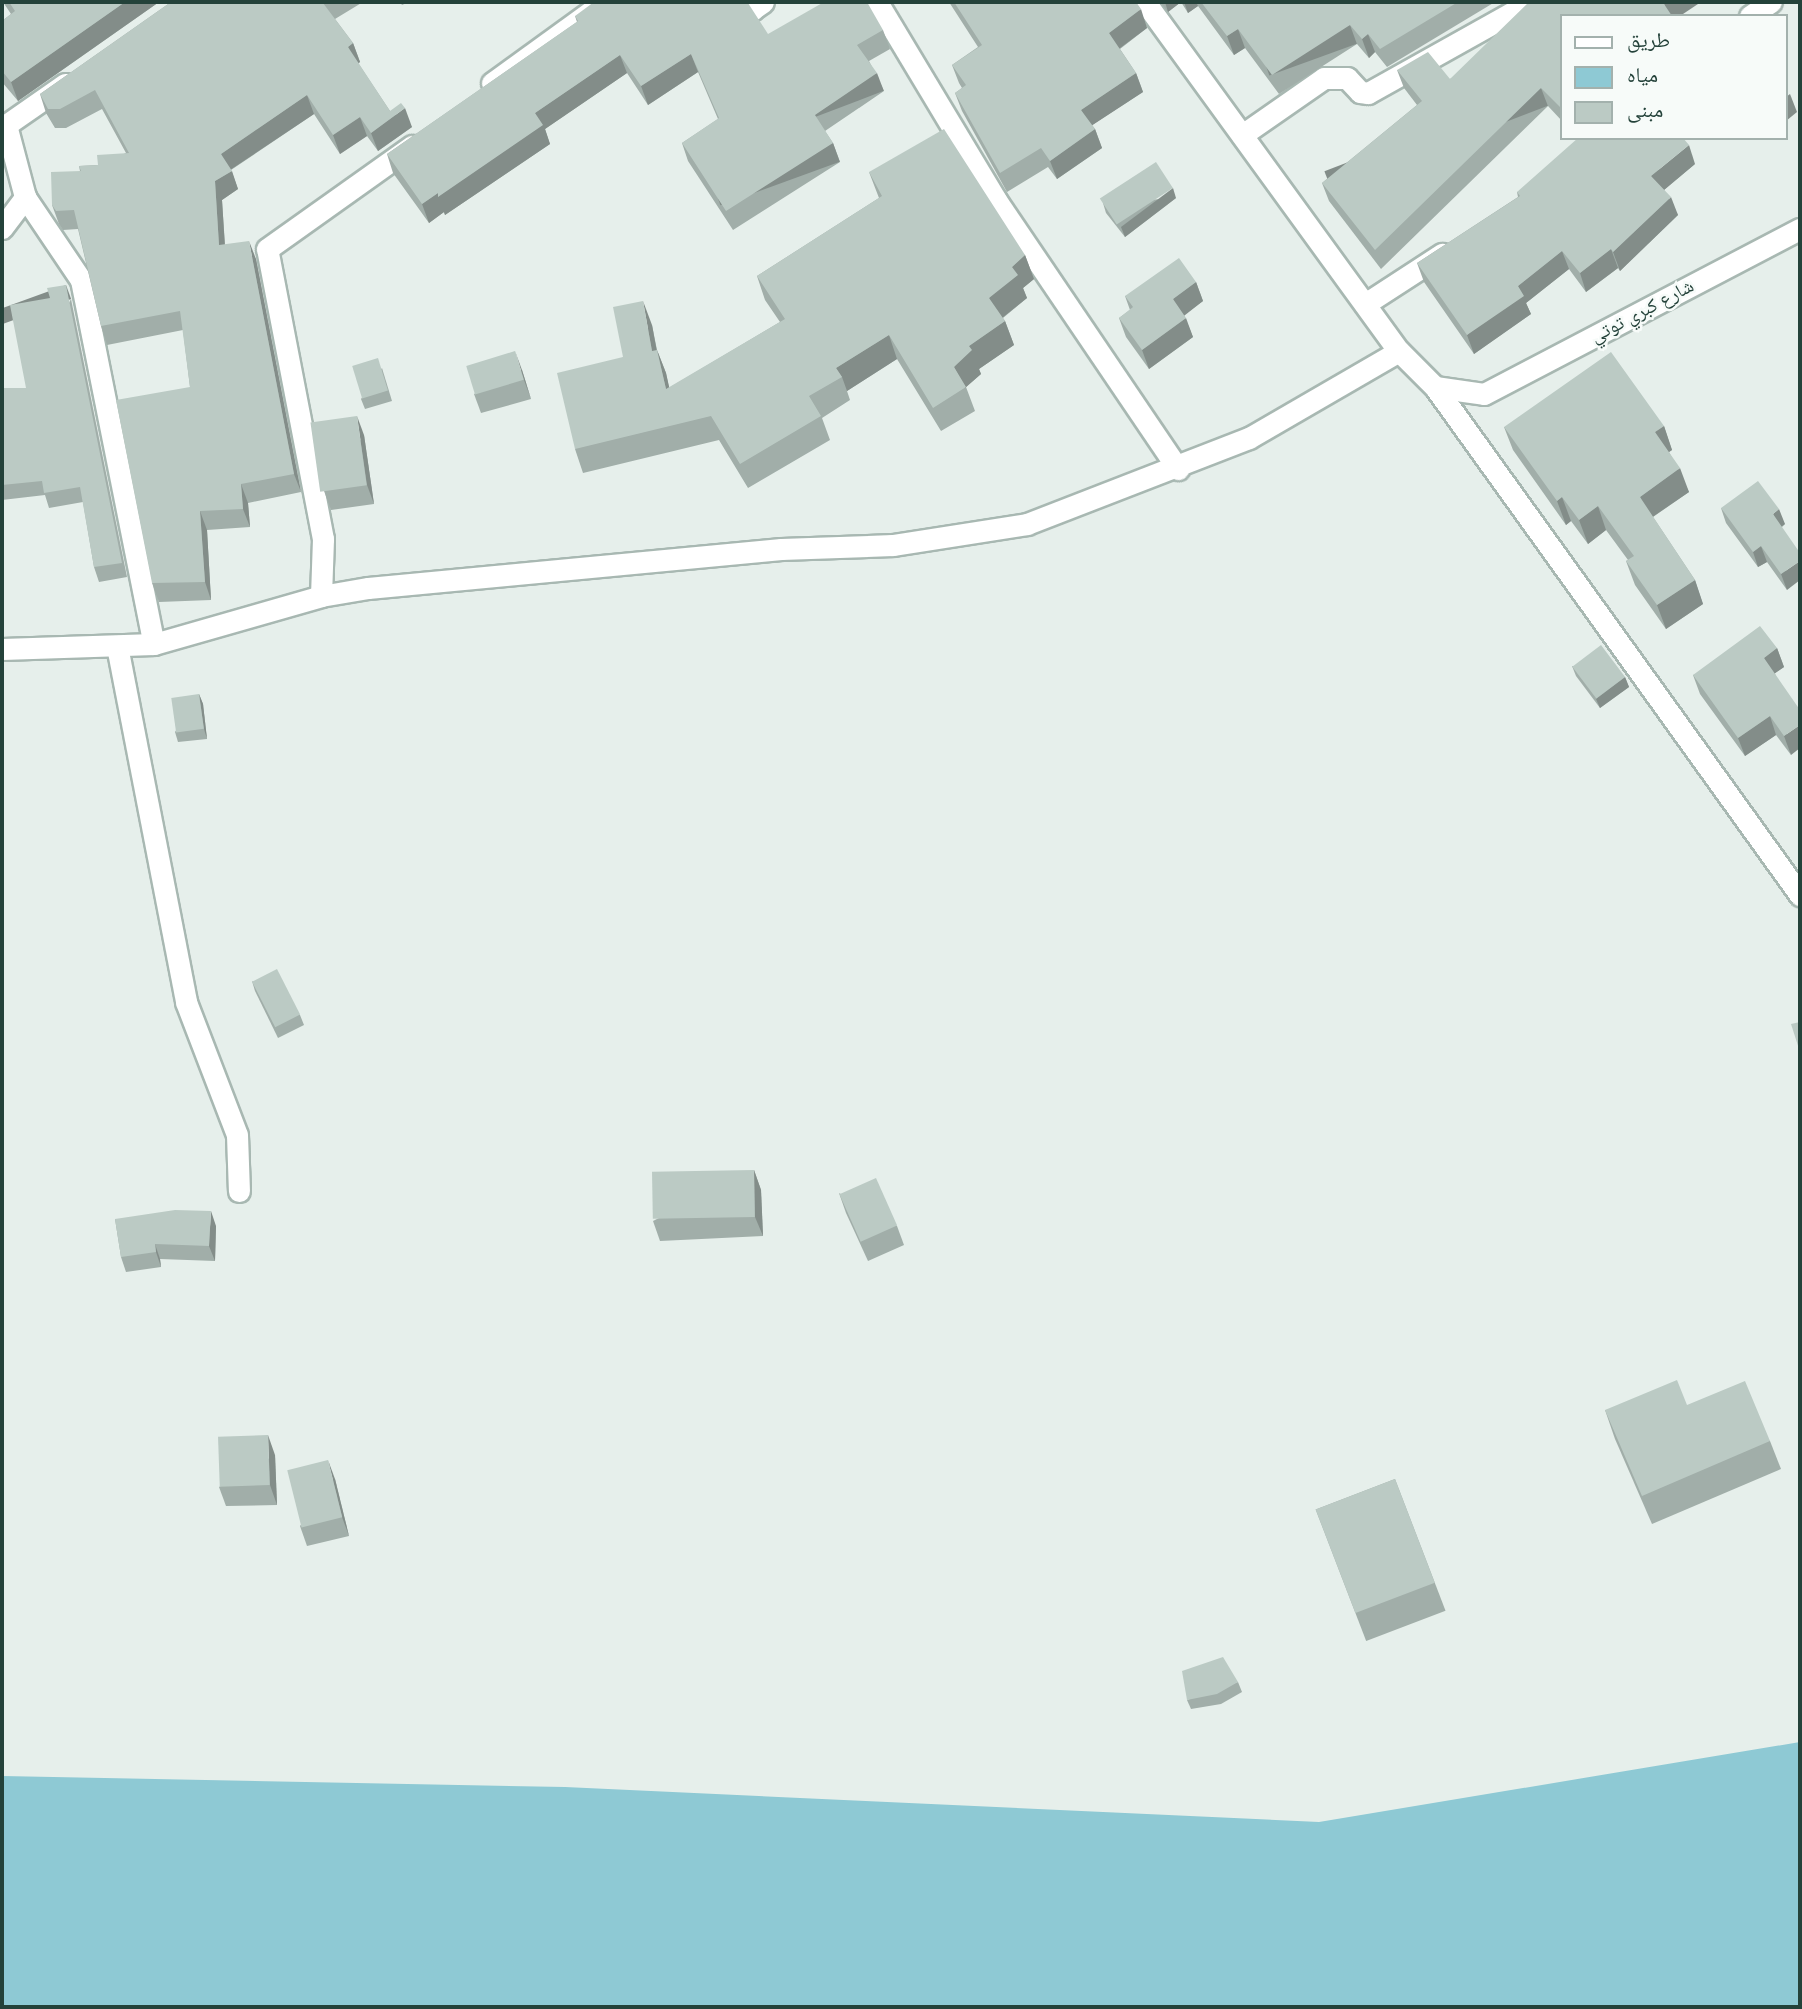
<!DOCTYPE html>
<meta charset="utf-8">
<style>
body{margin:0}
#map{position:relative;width:1802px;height:2009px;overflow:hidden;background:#e6efeb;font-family:"Noto Sans","Noto Naskh Arabic",sans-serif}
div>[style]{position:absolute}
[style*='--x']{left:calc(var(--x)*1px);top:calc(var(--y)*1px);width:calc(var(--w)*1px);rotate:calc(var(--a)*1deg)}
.water>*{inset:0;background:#8ec9d4}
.roads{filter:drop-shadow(2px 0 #a8b8b2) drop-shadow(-2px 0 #a8b8b2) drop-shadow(0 2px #a8b8b2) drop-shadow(0 -2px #a8b8b2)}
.minor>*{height:21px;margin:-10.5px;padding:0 10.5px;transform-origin:10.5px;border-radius:10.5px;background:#fff}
.wall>*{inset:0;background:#a1aea9;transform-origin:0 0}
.shaded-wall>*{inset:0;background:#838d89;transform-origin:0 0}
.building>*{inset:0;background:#bbcac4;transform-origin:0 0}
span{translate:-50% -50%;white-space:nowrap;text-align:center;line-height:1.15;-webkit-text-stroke:5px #f7fbf9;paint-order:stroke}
.street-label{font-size:19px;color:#24423a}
.frame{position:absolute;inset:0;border:4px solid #24423a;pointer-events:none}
.legend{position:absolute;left:1560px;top:14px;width:228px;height:126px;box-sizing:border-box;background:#f7fbf9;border:2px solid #a3b1ad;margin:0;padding:9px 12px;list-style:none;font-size:21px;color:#24423a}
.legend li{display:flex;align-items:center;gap:14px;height:35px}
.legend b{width:35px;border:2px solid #a3b1ad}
</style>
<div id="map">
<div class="water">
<i style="clip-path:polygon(1800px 1742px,1800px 2007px,2px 2007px,2px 1776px,565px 1787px,1319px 1822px)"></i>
</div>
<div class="roads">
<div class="minor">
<i style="--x:748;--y:2;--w:9;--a:54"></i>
<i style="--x:753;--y:9;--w:12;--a:-35"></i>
<i style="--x:877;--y:2;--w:231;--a:59"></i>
<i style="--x:996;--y:200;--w:325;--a:55.9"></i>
<i style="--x:1145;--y:2;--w:432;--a:54"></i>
<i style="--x:1399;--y:351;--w:51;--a:45"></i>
<i style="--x:1435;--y:387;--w:49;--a:8.1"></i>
<i style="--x:1484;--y:394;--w:356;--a:-27.6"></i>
<i style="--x:1750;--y:16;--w:25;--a:-34"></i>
<i style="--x:492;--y:83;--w:138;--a:-35.9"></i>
<i style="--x:6;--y:125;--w:72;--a:-34.8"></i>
<i style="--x:2;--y:128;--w:5;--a:-37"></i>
<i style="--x:6;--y:125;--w:74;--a:75.2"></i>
<i style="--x:25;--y:197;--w:100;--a:56"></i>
<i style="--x:81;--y:280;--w:371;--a:78.7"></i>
<i style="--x:1242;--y:135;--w:100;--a:-34.8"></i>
<i style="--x:1324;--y:78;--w:23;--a:0"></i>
<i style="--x:1347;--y:78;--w:19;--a:47"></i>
<i style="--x:1360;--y:92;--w:8;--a:7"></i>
<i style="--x:1368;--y:93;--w:187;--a:-29.2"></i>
<i style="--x:2;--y:228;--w:39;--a:-53"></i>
<i style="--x:1365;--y:304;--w:92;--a:-33"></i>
<i style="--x:1435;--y:387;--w:626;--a:54.3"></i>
<i style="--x:321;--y:596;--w:57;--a:-88"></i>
<i style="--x:323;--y:539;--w:295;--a:-100.9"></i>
<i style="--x:267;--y:249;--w:178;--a:-35.4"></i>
<i style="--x:117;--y:646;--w:363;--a:79"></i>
<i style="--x:186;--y:1002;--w:142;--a:69"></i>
<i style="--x:237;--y:1135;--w:56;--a:88"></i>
<i style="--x:2;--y:649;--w:152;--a:-1.9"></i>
<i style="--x:154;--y:644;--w:174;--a:-16"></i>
<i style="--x:321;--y:596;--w:48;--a:-9.7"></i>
<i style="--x:368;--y:588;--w:415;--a:-5.4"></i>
<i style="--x:781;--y:549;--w:112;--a:-2"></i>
<i style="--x:893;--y:545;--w:136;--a:-8.9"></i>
<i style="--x:1027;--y:524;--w:238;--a:-21.2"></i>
<i style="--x:1249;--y:438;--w:173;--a:-30.1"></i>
</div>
</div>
<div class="wall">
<i style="clip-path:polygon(3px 2px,159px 2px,18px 101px,2px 82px,2px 21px,11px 14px)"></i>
<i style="clip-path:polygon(171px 2px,363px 2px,335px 19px,353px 43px,360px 62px,358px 63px,390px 111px,412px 127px,378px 151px,367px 136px,340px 154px,314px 114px,231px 170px,238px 189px,222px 200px,225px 245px,256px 259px,301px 492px,248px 503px,250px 527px,207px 530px,211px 600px,159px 602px,152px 583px,190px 387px,183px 330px,107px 345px,101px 326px,78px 229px,63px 230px,59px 224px,52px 205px,80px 171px,79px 166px,98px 165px,126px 153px,102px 109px,66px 128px,55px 128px,46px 113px,40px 94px)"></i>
<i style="clip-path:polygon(400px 2px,409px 2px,402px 5px)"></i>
<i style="clip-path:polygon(949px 2px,1136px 2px,1147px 28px,1120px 49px,1136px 73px,1143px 92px,1092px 125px,1095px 129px,1102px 148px,1057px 179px,1048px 167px,1007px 192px,962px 111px,955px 93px,962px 88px,959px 83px,952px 65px,978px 47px)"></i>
<i style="clip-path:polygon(1160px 2px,1495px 2px,1387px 67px,1375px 52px,1369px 58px,1357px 44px,1279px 94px,1245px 48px,1234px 55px,1198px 6px,1188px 13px,1181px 2px,1168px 12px)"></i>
<i style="clip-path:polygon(575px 16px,768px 34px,883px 30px,890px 49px,869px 61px,884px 91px,825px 131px,833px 143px,840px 162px,733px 230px,688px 161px,682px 143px,718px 119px,698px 72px,648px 105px,627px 73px,545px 129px,550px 144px,445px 215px,444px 212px,429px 223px,393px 173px,387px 154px,577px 22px)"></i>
<i style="clip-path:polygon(1562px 16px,1562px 121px,1548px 106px,1381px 269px,1329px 201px,1322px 183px,1417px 105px,1404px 88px,1397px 70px,1450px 79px)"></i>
<i style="clip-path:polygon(1695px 164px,1664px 190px,1678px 215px,1620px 271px,1618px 268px,1586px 292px,1569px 269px,1526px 303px,1531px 314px,1474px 354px,1424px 282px,1417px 263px,1518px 197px,1517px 192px)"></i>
<i style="clip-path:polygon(869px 172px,1025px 255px,1034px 279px,1023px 288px,1027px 298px,1003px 318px,1005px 321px,1014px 345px,979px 369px,981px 374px,966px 387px,975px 411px,941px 431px,897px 359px,847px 391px,850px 400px,822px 418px,830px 440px,748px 488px,719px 440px,583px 473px,575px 449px,623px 357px,652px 325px,657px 350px,666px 373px,669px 388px,780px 322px,765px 300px,757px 276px,879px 198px)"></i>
<i style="clip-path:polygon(1176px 198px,1125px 237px,1106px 213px,1103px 203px)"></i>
<i style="clip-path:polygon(1196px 282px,1203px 301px,1184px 315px,1193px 337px,1149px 369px,1126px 337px,1119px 318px,1130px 310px,1125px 296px)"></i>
<i style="clip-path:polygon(71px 299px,127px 577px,99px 582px,94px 567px,83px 502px,49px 508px,45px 495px,2px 500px,2px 388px,26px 388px)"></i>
<i style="clip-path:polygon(382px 368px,392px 401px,365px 409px,361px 399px)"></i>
<i style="clip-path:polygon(522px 370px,531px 399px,481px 413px,474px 394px)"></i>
<i style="clip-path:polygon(1664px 426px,1672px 450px,1669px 452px,1689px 492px,1653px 517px,1695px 580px,1703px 604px,1666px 629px,1635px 585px,1626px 561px,1628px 560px,1606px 530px,1588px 544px,1571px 521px,1566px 525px,1513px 450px,1504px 427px)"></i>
<i style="clip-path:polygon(364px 435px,374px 504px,331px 510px,324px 491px)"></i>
<i style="clip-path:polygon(1721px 508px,1785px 524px,1782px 527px,1787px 590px,1767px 562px,1758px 567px,1726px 523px)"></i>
<i style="clip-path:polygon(1777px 648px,1784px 667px,1775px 673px,1791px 755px,1776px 735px,1745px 756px,1700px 694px,1693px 675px)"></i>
<i style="clip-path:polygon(1572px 666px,1625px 677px,1629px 687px,1600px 708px,1576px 676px)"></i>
<i style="clip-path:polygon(199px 694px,203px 704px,207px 739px,178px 742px,175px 732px)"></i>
<i style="clip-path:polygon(252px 981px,300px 1015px,304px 1025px,278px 1038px,255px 991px)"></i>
<i style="clip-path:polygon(754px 1170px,761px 1190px,763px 1236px,660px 1241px,653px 1221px)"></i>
<i style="clip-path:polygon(839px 1193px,897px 1226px,904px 1245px,868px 1261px,846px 1213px)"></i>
<i style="clip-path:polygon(115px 1219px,216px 1226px,215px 1261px,160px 1259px,161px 1267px,126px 1272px,121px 1257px)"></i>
<i style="clip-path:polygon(1687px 1405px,1770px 1441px,1781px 1469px,1652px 1524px,1615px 1439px,1605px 1410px)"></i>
<i style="clip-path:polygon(275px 1455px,277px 1505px,226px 1506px,219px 1487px)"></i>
<i style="clip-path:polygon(335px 1479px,349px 1536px,307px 1546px,300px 1526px)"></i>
<i style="left:1395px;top:1479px;width:141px;height:85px;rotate:69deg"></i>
<i style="clip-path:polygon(1238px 1682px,1242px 1692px,1221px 1704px,1191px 1709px,1187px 1700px)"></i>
</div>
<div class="shaded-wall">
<i style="clip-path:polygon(125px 2px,159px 2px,18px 101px,11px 82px)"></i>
<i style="clip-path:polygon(1165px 2px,1181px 2px,1168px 12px)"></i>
<i style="clip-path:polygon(1184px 2px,1196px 2px,1198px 6px,1188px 13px)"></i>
<i style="clip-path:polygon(1666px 2px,1701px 2px,1680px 16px,1668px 16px,1664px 4px)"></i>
<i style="clip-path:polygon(1141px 9px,1147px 28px,1116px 51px,1109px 33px)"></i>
<i style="left:1350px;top:25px;width:20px;height:93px;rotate:70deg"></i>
<i style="clip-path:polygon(1238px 29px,1245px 48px,1234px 55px,1227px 36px)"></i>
<i style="clip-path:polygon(1368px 34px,1375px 52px,1369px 58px,1362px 39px)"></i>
<i style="clip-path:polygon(353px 43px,360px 62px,355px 66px,348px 47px)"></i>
<i style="clip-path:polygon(691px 54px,698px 72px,648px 105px,641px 86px)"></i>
<i style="clip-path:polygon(620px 55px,627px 73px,545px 129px,550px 144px,445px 215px,444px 212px,429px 223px,422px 204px,438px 193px,535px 113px)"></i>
<i style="left:877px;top:73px;width:19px;height:75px;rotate:69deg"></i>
<i style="clip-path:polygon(1136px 73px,1143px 92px,1088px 128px,1081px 110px)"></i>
<i style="left:1541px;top:88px;width:19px;height:232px;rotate:69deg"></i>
<i style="clip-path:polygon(1790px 94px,1797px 112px,1786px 121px,1786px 97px)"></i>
<i style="clip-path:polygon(307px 95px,314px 114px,227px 172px,221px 154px)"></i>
<i style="clip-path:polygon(405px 108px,412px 127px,378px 151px,371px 133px)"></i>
<i style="clip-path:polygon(360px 117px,367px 136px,340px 154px,333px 135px)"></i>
<i style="clip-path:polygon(1095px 129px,1102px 148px,1057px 179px,1050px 161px)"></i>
<i style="left:833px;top:143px;width:20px;height:127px;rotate:70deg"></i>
<i style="clip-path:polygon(1689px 145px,1695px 164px,1658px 195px,1651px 176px)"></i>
<i style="clip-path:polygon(232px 171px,238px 189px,222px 200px,226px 264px,219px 245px,215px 181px)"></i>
<i style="clip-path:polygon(1173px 188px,1176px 198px,1125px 237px,1121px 227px)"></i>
<i style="clip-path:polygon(1671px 197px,1678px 215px,1620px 271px,1613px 252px)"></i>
<i style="clip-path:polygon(249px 241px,256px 259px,301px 492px,294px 474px)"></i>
<i style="clip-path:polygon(1611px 249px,1618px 268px,1586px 292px,1580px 273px)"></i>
<i style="clip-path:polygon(1562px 251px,1569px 269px,1526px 303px,1531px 314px,1474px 354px,1467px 335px,1518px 286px)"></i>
<i style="clip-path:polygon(1025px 255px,1034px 279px,1023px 288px,1027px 298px,997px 322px,989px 298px,1012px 267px)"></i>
<i style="clip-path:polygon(1196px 282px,1203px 301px,1180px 319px,1173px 299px)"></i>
<i style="left:66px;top:285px;width:15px;height:284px;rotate:70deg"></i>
<i style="clip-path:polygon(643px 301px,652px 325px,661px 374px,652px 351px)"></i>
<i style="clip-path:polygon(1186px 318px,1193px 337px,1149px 369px,1142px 350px)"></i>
<i style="clip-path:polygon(1005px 321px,1014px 345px,979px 369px,981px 374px,965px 388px,954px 367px,969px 346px)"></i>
<i style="clip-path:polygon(889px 335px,897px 359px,847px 391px,842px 377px,836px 368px)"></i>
<i style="clip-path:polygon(657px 350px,666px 373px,675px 413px,666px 389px)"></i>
<i style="clip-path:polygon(515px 351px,522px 370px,531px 399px,524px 380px)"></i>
<i style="clip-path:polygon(357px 416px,364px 435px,374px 504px,367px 485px)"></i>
<i style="clip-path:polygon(1664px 426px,1672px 450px,1663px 456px,1655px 432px)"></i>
<i style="clip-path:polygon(1680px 468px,1689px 492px,1648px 520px,1640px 497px)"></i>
<i style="clip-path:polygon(241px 484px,248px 503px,250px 527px,243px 509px)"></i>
<i style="clip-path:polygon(1562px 497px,1571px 521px,1566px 525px,1557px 501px)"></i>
<i style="clip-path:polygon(1598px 506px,1606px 530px,1588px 544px,1579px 520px)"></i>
<i style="clip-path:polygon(1779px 509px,1785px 524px,1778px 529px,1773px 514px)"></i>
<i style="clip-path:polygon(200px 511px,207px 530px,211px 600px,205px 582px)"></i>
<i style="clip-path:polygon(1761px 546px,1767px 562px,1758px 567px,1753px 552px)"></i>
<i style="clip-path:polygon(1800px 561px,1800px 580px,1787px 590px,1781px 574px)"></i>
<i style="clip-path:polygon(1695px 580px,1703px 604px,1666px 629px,1657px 605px)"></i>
<i style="clip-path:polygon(1777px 648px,1784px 667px,1771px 676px,1764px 658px)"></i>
<i style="clip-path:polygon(1625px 677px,1629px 687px,1600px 708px,1596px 699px)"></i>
<i style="clip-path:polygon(199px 694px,203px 704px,207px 739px,204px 729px)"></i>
<i style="clip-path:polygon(1770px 716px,1776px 735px,1745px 756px,1738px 738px)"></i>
<i style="clip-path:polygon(1800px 725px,1800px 748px,1791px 755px,1784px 736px)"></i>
<i style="clip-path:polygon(754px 1170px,761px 1190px,763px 1236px,755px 1217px)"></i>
<i style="clip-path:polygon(211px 1211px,216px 1226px,215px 1261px,209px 1246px)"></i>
<i style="clip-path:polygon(155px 1244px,160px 1259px,161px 1267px,156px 1252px)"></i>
<i style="clip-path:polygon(268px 1435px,275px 1455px,277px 1505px,270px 1485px)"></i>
<i style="clip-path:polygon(328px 1460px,335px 1479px,349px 1536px,342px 1517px)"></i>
</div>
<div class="building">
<i style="clip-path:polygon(9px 2px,125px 2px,11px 82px,2px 71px,2px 21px,15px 11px)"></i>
<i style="clip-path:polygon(171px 2px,326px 2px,323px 3px,353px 43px,348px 47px,390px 111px,401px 103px,405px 108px,371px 133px,360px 117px,333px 135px,307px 95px,221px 154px,232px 171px,215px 181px,219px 245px,249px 241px,294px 474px,241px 484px,243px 509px,200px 511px,205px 582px,152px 583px,116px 400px,190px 387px,180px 311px,101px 326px,74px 210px,56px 211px,52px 205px,51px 172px,81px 171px,79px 166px,98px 165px,97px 155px,129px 153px,95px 90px,60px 109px,48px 109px,40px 94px)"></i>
<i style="clip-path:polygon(594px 2px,744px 2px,748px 3px,768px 34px,824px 2px,867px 2px,883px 30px,857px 45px,877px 73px,815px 115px,833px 143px,726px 211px,682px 143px,719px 118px,691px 54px,641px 86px,620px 55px,535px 113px,543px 125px,438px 197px,438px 193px,422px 204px,387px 154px,578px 21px,575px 16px)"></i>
<i style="clip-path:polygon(954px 2px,1136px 2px,1141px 9px,1109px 33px,1136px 73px,1081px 110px,1095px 129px,1050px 161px,1041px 148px,1000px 173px,955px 93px,966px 85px,952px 65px,982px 45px)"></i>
<i style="clip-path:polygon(1201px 2px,1458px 2px,1380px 49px,1368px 34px,1362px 39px,1350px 25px,1272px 75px,1238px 29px,1227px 36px)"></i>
<i style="clip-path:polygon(1529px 2px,1666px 2px,1664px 4px,1672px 16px,1562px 16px,1562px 109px,1541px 88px,1375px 250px,1322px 183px,1422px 101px,1397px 70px,1428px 52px,1450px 79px)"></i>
<i style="clip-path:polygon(944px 129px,1025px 255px,1012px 267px,1018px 275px,989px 298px,1005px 321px,969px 346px,972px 350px,954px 367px,966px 387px,933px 408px,889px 335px,836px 368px,842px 377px,809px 396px,821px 416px,740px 464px,711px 416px,575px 449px,557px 373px,623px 357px,613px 307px,643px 301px,652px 351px,657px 350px,666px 389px,785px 319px,757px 276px,882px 196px,869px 172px)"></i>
<i style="clip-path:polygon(1578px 138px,1683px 138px,1689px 145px,1651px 176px,1671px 197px,1613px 252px,1611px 249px,1580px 273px,1562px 251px,1518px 286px,1524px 296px,1467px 335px,1417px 263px,1520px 196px,1517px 192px)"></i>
<i style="left:1156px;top:162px;width:31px;height:67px;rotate:57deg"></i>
<i style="clip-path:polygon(1179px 258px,1196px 282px,1173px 299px,1186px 318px,1142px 350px,1119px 318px,1133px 307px,1125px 296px)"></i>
<i style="clip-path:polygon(66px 285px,122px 563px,94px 567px,80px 487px,44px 493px,42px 481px,2px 485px,2px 388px,26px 388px,10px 305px,50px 298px,47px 288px)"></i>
<i style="left:515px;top:351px;width:30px;height:51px;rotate:73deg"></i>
<i style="clip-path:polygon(1611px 352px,1664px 426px,1655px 432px,1680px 468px,1640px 497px,1695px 580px,1657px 605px,1626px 561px,1634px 556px,1598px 506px,1579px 520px,1562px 497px,1557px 501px,1504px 427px)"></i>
<i style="left:378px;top:358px;width:34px;height:27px;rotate:73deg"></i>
<i style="left:357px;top:416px;width:70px;height:47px;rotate:82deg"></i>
<i style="clip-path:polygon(1758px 481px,1779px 509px,1773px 514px,1800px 553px,1800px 561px,1781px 574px,1761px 546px,1753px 552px,1721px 508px)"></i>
<i style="clip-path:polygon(1760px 626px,1777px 648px,1764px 658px,1800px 710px,1800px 725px,1784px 736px,1770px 716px,1738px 738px,1693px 675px)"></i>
<i style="left:1601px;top:645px;width:40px;height:36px;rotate:53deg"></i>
<i style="left:199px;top:694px;width:35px;height:28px;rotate:82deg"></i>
<i style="left:277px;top:969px;width:51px;height:28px;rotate:63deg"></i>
<i style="clip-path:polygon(1800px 1022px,1800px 1052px,1791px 1024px)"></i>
<i style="left:754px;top:1170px;width:47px;height:102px;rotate:89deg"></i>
<i style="left:876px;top:1178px;width:52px;height:40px;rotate:66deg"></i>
<i style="clip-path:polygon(175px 1210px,211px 1211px,209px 1246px,155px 1244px,156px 1252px,121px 1257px,115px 1219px)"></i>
<i style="clip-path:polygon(1677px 1380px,1687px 1405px,1745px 1381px,1770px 1441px,1642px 1496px,1605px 1410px)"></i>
<i style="left:268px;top:1435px;width:50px;height:50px;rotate:88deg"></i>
<i style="left:328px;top:1460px;width:59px;height:42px;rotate:76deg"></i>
<i style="left:1395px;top:1479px;width:111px;height:85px;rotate:69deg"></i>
<i style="clip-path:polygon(1223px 1657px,1238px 1682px,1217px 1694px,1187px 1700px,1182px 1671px)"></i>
</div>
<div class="street-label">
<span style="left:1642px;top:311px;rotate:-28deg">شارع كبري توتي</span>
</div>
<div class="frame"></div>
<ul class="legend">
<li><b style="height:9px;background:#fff"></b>طريق</li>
<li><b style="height:19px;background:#8ec9d4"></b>مياه</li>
<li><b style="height:19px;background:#bbcac4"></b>مبنى</li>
</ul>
</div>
